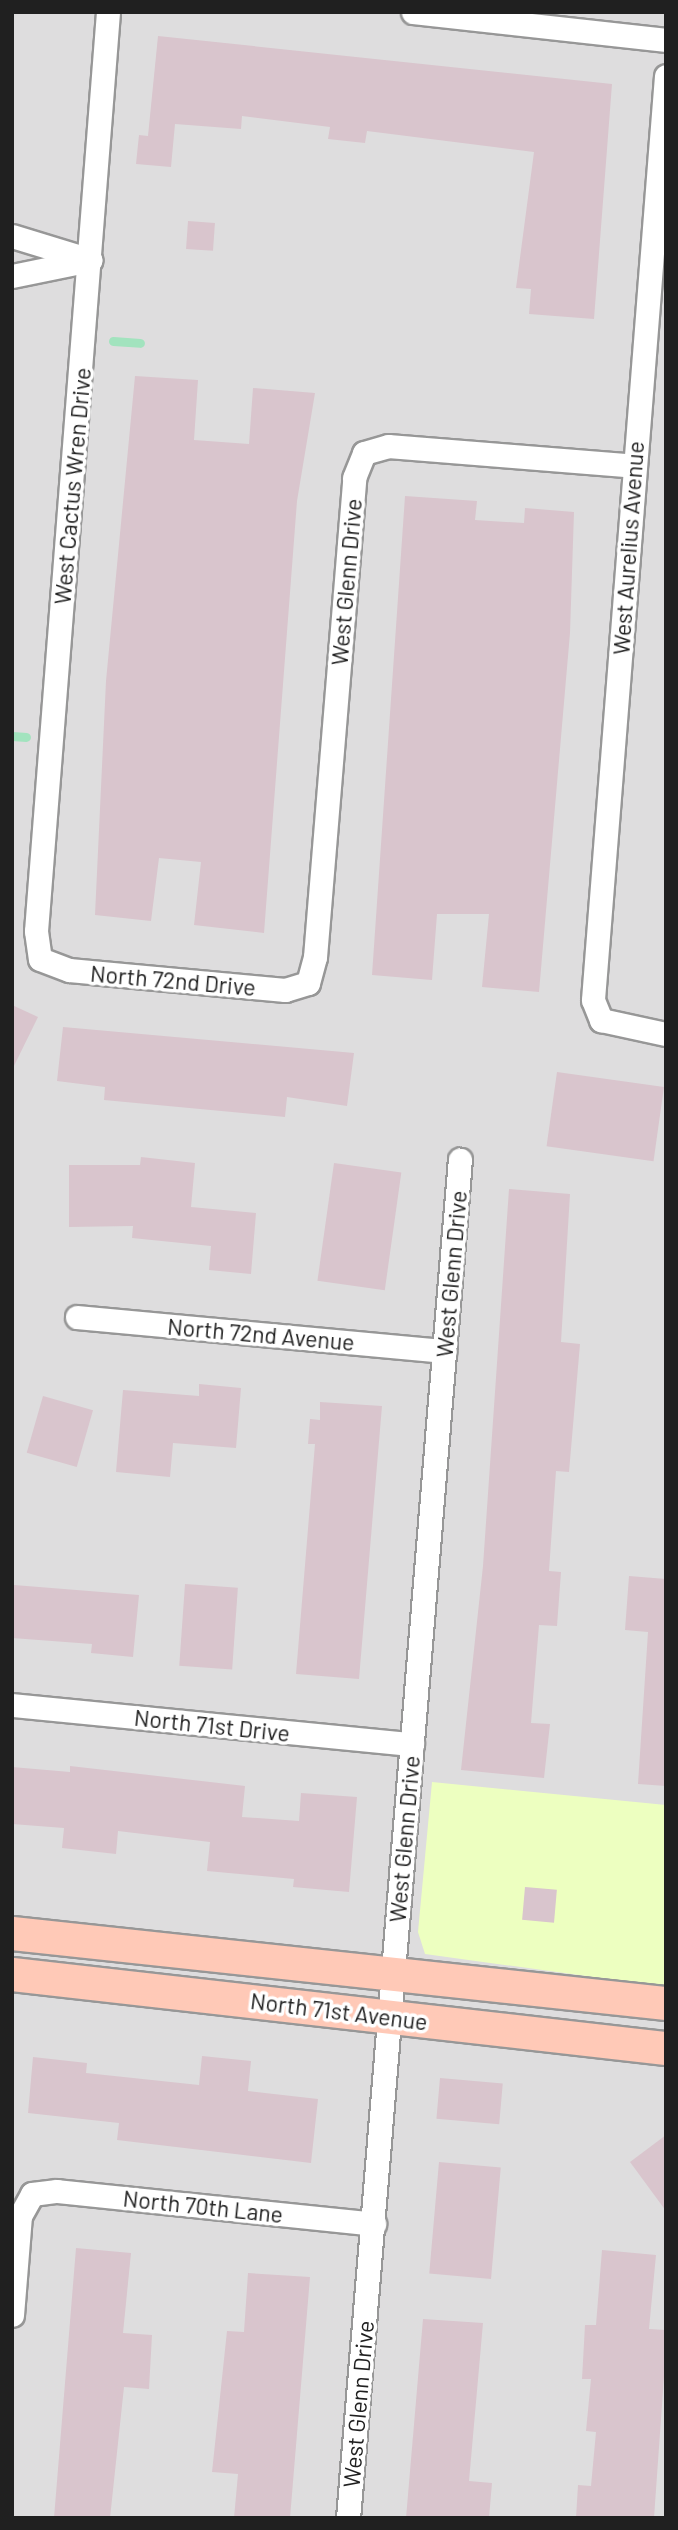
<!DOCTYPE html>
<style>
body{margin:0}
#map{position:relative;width:678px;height:2530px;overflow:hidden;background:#f2e6e8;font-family:Barlow,sans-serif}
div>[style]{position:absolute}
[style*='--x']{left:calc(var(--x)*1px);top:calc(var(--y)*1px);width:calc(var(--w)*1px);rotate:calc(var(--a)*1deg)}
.residential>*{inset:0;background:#deddde;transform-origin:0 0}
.park>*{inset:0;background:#edffc0}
.stream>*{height:9px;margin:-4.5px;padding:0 4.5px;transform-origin:4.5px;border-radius:4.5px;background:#a2e3be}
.building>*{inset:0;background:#d9c5cd;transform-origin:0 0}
.roads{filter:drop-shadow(2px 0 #979797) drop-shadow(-2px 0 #979797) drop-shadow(0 2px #979797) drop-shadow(0 -2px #979797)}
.street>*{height:23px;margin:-11.5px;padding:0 11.5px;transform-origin:11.5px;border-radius:11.5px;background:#fff}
.secondary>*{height:33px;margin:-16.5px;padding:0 16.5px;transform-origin:16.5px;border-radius:16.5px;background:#ffc9b7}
span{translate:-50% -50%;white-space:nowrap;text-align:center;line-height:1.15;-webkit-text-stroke:7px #fff;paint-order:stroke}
.street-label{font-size:23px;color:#202020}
.frame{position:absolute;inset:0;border:14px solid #202020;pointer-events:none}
</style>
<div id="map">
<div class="residential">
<i style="left:12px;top:12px;width:654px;height:2506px"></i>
</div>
<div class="park">
<i style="clip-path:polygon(432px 1782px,666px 1805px,666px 1987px,425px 1954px,418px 1932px)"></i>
</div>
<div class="stream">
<i style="--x:113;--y:341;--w:27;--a:4"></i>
<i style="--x:12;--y:736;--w:14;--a:4"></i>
</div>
<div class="building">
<i style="clip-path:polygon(158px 36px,612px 84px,594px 319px,529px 314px,531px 289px,516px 288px,534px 152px,367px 131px,365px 143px,328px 139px,330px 127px,242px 116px,241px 129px,175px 124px,171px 167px,136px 164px,139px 135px,148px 136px)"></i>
<i style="left:188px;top:221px;width:27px;height:28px;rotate:4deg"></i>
<i style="clip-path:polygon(135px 376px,198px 380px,194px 440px,249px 444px,253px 388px,315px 393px,297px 501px,264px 933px,194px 925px,201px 862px,159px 858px,151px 921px,95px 915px,106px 681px)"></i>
<i style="clip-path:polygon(405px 496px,477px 501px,475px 520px,524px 523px,525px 508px,574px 512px,570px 633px,539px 992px,482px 987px,489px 914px,437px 914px,432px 980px,372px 975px)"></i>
<i style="clip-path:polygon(12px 1005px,38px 1017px,12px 1070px)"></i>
<i style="clip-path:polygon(63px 1027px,354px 1053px,347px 1106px,287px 1097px,285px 1117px,104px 1100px,105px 1087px,57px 1081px)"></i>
<i style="left:557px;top:1072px;width:108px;height:75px;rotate:8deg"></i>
<i style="clip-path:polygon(141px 1157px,195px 1163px,191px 1207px,256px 1213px,251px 1274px,209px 1270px,211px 1246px,132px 1238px,133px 1226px,69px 1227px,69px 1165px,140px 1165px)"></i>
<i style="left:334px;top:1163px;width:68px;height:119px;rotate:8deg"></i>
<i style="clip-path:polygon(509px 1189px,570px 1194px,561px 1342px,580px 1344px,569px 1472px,556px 1471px,549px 1571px,561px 1572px,557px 1626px,539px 1625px,531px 1723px,550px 1724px,544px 1778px,461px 1770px,483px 1566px)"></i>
<i style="clip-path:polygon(199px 1384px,241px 1388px,236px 1448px,173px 1443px,170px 1477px,116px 1472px,123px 1390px,199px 1396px)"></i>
<i style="left:43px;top:1396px;width:52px;height:59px;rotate:16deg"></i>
<i style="clip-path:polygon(320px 1402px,382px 1406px,359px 1679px,296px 1674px,315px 1444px,308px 1444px,310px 1419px,320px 1420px)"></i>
<i style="clip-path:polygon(629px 1576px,666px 1579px,666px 1786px,638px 1784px,648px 1632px,625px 1630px)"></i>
<i style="left:185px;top:1584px;width:53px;height:82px;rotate:4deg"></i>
<i style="clip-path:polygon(14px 1585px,139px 1595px,133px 1657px,91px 1653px,92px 1644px,12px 1638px)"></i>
<i style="clip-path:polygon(70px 1766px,245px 1786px,242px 1817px,299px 1821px,301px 1793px,357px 1797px,349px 1892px,293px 1887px,294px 1879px,207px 1871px,210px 1842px,118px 1831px,116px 1854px,62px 1848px,64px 1828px,12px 1824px,12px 1767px,70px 1772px)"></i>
<i style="left:525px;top:1887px;width:32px;height:33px;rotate:5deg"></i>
<i style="clip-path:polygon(202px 2056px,251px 2061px,248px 2091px,318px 2099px,311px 2163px,117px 2140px,119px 2123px,28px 2113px,33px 2057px,87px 2063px,86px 2073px,199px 2085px)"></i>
<i style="left:440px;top:2078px;width:63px;height:41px;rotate:5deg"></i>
<i style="clip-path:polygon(666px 2135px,666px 2211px,630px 2162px)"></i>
<i style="left:439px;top:2162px;width:62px;height:112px;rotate:5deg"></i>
<i style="clip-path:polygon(76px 2248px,131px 2253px,123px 2333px,152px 2335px,149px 2389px,124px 2387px,110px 2518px,54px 2518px)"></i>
<i style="clip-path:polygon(602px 2250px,656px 2255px,649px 2329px,666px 2330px,666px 2348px,654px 2518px,576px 2518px,578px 2485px,591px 2486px,596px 2432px,586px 2431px,591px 2379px,582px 2379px,585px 2325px,596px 2325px)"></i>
<i style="clip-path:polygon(248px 2273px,310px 2277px,290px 2518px,234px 2518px,238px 2474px,212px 2472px,227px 2331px,244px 2332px)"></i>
<i style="clip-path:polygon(423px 2319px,483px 2323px,469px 2481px,492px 2483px,489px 2518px,406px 2518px)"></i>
</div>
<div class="roads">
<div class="street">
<i style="--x:108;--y:12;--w:922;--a:94.48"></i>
<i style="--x:36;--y:931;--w:28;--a:82"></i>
<i style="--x:40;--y:959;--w:31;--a:21"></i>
<i style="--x:69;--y:970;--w:217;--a:5.3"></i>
<i style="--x:285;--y:990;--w:24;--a:-17"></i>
<i style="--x:308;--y:983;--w:27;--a:-75"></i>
<i style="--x:315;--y:957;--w:481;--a:-85.3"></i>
<i style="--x:354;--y:478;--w:27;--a:-68"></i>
<i style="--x:364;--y:453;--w:25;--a:-16"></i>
<i style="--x:388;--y:446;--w:247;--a:4.6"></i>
<i style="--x:413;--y:12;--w:255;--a:6.3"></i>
<i style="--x:666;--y:76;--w:927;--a:94.52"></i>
<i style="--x:593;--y:1000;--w:22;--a:68"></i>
<i style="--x:601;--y:1020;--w:66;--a:12.2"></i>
<i style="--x:12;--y:236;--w:82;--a:17.1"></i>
<i style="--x:12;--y:276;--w:80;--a:-11.6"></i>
<i style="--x:77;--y:1317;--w:369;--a:5.3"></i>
<i style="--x:12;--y:1705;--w:402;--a:5.6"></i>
<i style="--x:12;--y:2315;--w:99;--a:-85.4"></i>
<i style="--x:20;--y:2216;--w:25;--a:-61"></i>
<i style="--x:32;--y:2194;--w:25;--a:-7"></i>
<i style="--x:57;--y:2191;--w:319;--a:5.9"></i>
<i style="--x:348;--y:2518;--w:1363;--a:-85.29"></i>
</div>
<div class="secondary">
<i style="--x:12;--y:1933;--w:658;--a:6.11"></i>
<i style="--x:12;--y:1974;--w:658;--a:6.46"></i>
</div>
</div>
<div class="street-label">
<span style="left:72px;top:486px;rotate:-85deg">West Cactus Wren Drive</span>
<span style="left:628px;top:548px;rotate:-86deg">West Aurelius Avenue</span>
<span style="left:346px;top:582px;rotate:-85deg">West Glenn Drive</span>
<span style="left:173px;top:980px;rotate:5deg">North 72nd Drive</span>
<span style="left:451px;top:1274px;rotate:-85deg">West Glenn Drive</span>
<span style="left:261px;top:1334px;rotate:5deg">North 72nd Avenue</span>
<span style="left:212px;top:1725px;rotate:6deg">North 71st Drive</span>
<span style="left:404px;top:1839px;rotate:-85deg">West Glenn Drive</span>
<span style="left:339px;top:2011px;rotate:7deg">North 71st Avenue</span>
<span style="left:203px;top:2206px;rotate:6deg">North 70th Lane</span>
<span style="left:358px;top:2404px;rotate:-85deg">West Glenn Drive</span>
</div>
<div class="frame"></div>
</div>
